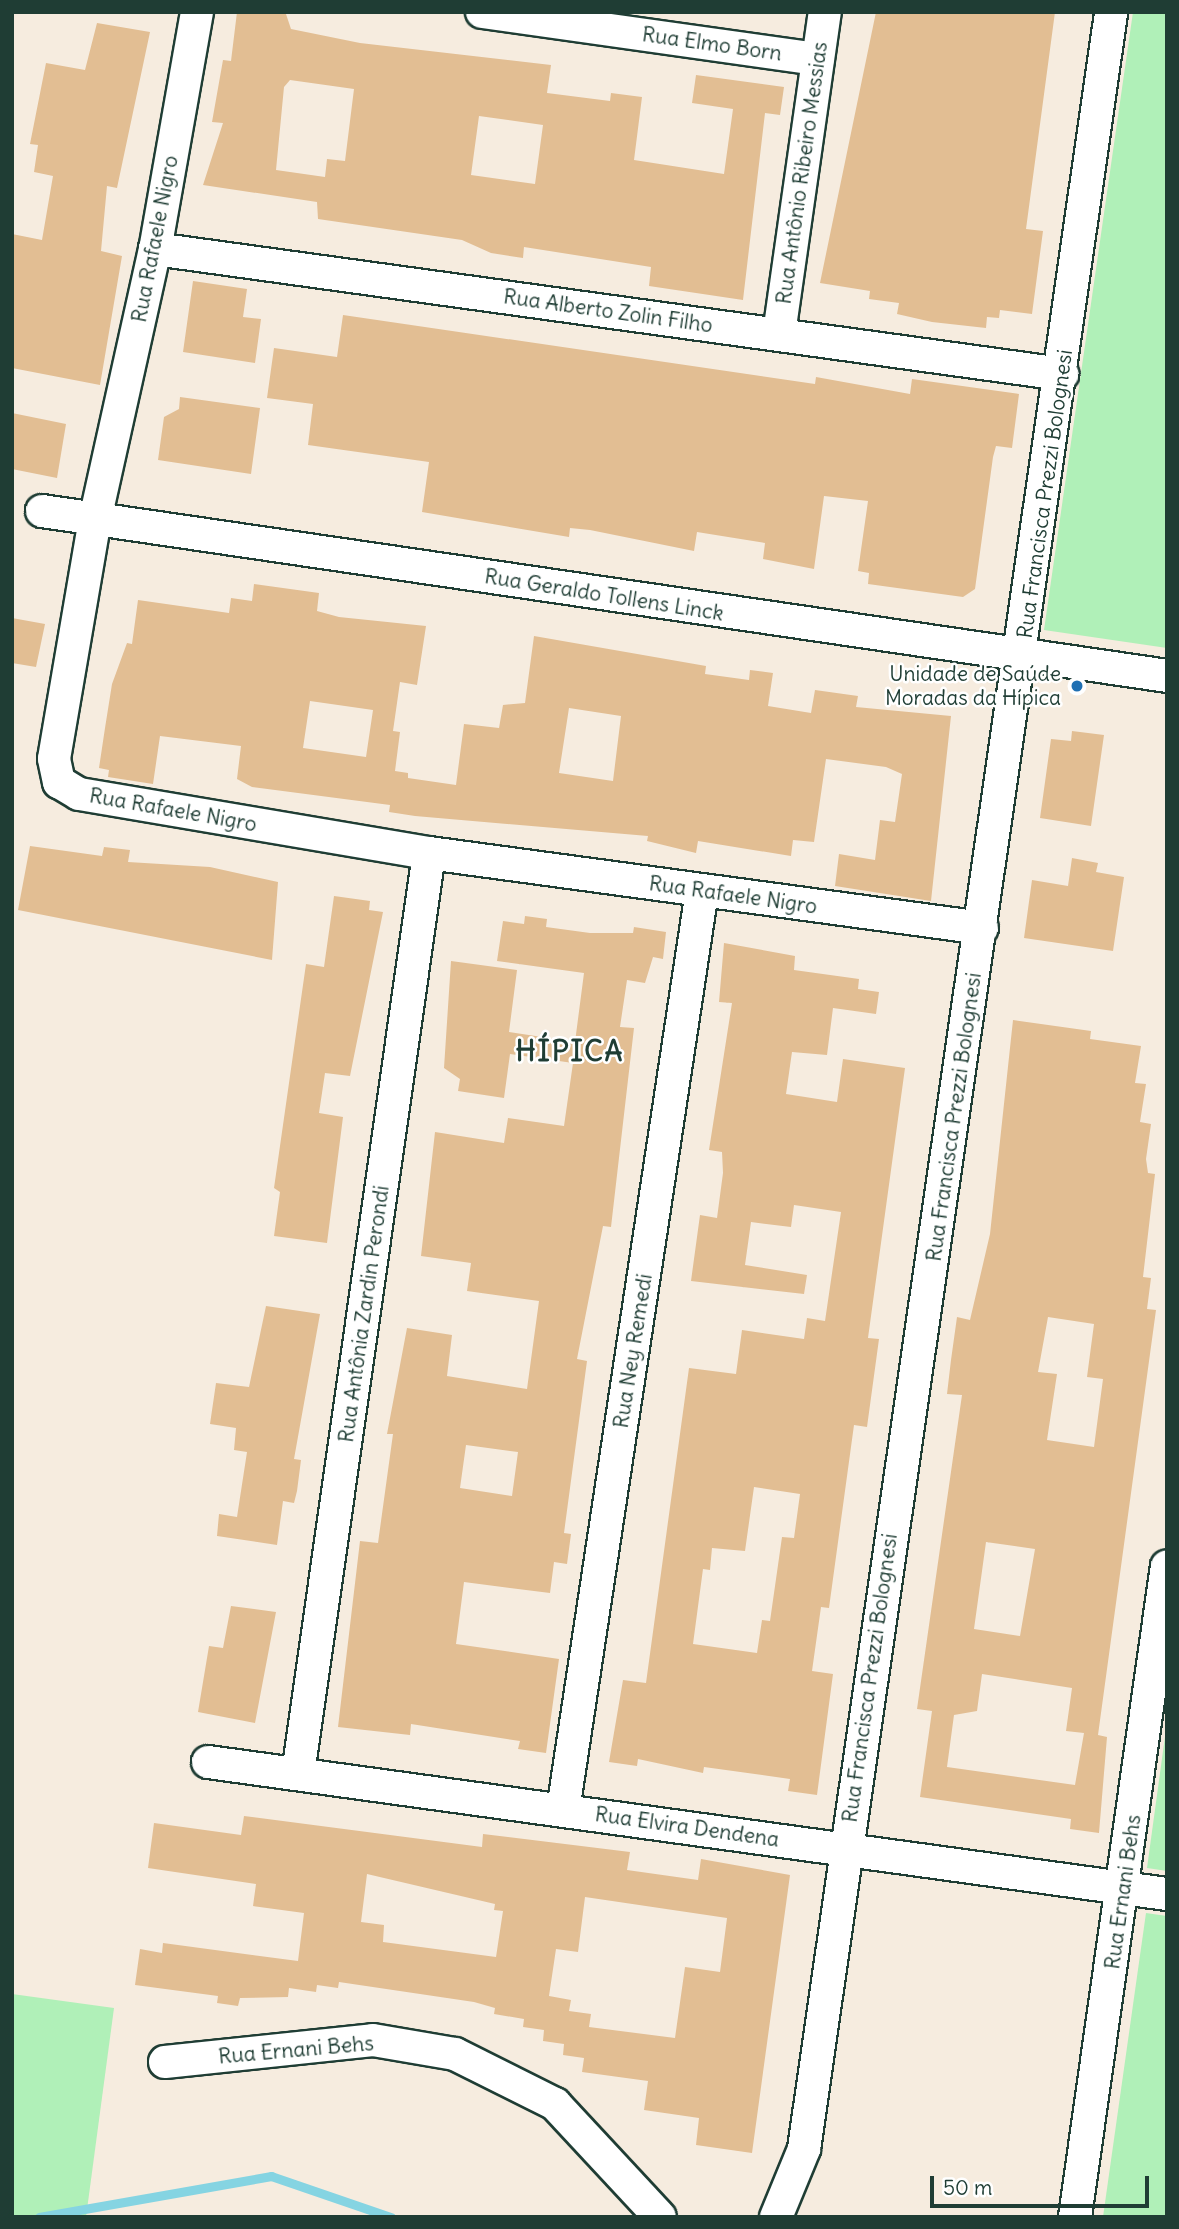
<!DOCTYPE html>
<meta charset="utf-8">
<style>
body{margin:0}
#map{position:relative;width:1179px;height:2229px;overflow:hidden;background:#f6ecdf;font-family:Delius,sans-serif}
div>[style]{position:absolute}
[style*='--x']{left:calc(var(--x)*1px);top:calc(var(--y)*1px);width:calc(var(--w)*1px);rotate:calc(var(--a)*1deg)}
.green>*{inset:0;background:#b0f0b8}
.stream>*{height:9px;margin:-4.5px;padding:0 4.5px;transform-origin:4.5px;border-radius:4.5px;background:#85d4e2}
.building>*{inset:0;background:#e2be93}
.roads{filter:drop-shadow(2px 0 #1f3d34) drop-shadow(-2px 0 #1f3d34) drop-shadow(0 2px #1f3d34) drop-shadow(0 -2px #1f3d34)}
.street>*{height:32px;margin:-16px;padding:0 16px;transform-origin:16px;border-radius:16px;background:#fff}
.dots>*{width:19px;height:19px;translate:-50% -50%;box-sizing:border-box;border:4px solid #fff;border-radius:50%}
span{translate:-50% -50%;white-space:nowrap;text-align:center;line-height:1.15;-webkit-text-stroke:5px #fff;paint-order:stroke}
.street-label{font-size:21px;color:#1f3d34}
.poi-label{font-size:21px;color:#1f3d34}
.right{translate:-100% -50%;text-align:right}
.district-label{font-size:28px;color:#1f3d34;font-weight:700;letter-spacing:2px}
.frame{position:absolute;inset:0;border:14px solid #1f3d34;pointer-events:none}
.scale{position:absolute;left:930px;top:2176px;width:219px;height:32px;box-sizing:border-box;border:4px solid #1f3d34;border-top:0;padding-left:9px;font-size:21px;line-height:24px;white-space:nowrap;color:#1f3d34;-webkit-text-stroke:5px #fff;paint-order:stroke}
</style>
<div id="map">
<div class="green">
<i style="clip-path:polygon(1133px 12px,1167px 12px,1167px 648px,1044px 630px)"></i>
<i style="clip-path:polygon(1167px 1722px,1167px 1871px,1147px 1868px)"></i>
<i style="clip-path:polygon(1146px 1913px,1167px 1916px,1167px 2217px,1103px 2217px)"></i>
<i style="clip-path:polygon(12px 1994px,114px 2008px,86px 2217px,12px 2217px)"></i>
</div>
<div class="stream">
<i style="--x:39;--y:2217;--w:236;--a:-10"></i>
<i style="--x:271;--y:2176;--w:127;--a:18.9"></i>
</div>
<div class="building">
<i style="clip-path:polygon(evenodd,237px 12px,286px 14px,291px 29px,360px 43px,551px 65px,547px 93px,610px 101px,611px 93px,642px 97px,634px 160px,724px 174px,733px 109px,692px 103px,696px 75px,784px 87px,780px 115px,765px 113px,743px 300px,649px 286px,651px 267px,524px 247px,523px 258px,491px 253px,462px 240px,318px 219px,317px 202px,203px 185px,223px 123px,212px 122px,223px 60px,231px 61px,237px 12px,290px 80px,354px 89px,345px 161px,327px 159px,325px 177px,276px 170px,284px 87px,290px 80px,237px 12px,479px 116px,543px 125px,535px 184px,471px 175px,479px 116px)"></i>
<i style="clip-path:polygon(876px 12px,1055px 12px,1026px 229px,1043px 231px,1032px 314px,1000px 310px,999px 318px,987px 317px,986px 328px,932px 322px,897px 314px,899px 303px,869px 299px,870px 291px,820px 283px)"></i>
<i style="clip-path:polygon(97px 23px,150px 32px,117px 188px,107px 186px,101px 251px,122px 256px,100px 385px,12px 368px,12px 234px,42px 240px,53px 176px,34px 172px,38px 145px,30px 144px,46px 63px,85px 70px)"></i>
<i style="clip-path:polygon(193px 281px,247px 289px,243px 317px,261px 319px,255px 363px,183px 352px)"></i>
<i style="clip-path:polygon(343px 315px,815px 384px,816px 377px,910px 394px,912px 379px,1019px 394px,1012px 448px,996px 446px,993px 457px,975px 589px,963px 597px,868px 584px,869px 573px,858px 571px,868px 501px,824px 496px,814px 569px,763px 559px,765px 543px,697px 532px,694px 551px,590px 530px,570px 528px,569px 537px,422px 512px,429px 462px,308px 445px,313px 404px,267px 398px,274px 348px,337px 357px)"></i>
<i style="clip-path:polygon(180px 397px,260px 408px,251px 474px,158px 460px,164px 417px,179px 409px)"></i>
<i style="clip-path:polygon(12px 413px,66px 424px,57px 478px,12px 469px)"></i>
<i style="clip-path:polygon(evenodd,254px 584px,319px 593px,317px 611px,339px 617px,426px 626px,417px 685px,400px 682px,393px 731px,400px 732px,395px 771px,408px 773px,408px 778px,456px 785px,464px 724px,499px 728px,503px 705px,525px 703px,534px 636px,706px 666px,705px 674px,749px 680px,750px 670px,773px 673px,768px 706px,811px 713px,815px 690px,858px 696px,856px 707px,951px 716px,931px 901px,835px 886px,839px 854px,875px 860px,880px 820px,895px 822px,902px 774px,886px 767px,826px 759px,814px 842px,793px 840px,791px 856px,698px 841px,696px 853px,647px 841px,648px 836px,415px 816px,389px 812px,390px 805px,252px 787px,237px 779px,241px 746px,160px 736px,153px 784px,108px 777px,109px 770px,99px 768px,105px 728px,112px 684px,127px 643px,132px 644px,138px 600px,229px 613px,231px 598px,252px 601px,254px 584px,310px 701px,373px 710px,366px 757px,303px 748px,310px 701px,254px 584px,569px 708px,621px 716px,613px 781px,559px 773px,569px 708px)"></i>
<i style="clip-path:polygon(12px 618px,45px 624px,36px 667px,12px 663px)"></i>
<i style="clip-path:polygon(1072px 731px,1104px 735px,1091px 826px,1040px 818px,1051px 739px,1071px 741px)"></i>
<i style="clip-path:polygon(30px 846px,102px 856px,104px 847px,130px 850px,128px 862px,210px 867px,278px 882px,272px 960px,18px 910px)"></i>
<i style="clip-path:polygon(1072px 858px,1098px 863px,1096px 872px,1124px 877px,1113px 951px,1024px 938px,1032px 880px,1068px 886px)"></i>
<i style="clip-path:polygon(334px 896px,370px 901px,369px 910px,383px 912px,350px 1076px,325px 1073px,319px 1113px,343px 1117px,327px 1243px,274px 1236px,280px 1192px,274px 1188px,306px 964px,324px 967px)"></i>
<i style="clip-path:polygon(evenodd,525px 916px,547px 919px,546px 927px,590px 933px,633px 933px,634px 927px,666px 932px,663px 959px,653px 957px,645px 983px,627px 980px,620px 1027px,634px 1028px,611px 1227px,603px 1226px,577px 1359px,587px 1361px,564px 1533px,571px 1534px,567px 1564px,554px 1562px,550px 1593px,464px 1582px,456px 1644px,559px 1659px,546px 1753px,518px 1749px,520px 1741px,411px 1724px,410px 1735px,338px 1727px,360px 1541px,378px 1543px,393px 1434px,387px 1434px,407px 1328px,452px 1335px,447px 1376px,527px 1389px,539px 1301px,467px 1291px,471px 1263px,421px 1256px,435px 1132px,504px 1143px,508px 1118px,564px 1126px,573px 1063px,510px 1054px,504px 1098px,458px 1091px,460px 1079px,444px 1068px,451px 961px,517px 970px,509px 1032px,575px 1042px,584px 973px,497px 961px,503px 921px,524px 924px,525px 916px,466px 1445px,518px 1452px,512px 1496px,460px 1488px,466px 1445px)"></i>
<i style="clip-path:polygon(evenodd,724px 943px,795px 956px,794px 970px,859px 979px,858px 989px,879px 992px,876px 1014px,833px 1008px,827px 1055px,792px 1052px,786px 1094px,837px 1102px,843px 1059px,905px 1068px,868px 1338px,879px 1339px,867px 1427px,854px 1425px,829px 1608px,821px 1607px,812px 1671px,833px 1674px,817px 1795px,788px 1791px,790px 1779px,704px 1767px,703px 1773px,638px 1759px,637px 1766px,609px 1762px,623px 1680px,646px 1683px,689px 1368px,736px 1374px,742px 1330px,804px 1339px,807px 1318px,825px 1321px,841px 1212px,794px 1205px,791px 1227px,751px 1222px,745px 1265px,807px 1275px,804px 1294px,691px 1281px,700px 1215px,717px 1218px,723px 1173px,722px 1152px,709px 1150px,732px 1003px,719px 1002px,724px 943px,754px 1487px,800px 1494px,794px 1538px,782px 1537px,770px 1621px,762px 1620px,757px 1653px,693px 1644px,703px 1569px,710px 1570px,712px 1548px,745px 1551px,754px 1487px)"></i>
<i style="clip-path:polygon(evenodd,1013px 1020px,1091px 1031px,1090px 1039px,1141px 1046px,1135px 1083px,1146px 1084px,1140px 1122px,1151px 1124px,1146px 1159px,1148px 1173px,1155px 1174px,1143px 1277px,1151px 1278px,1147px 1309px,1156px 1310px,1098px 1735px,1107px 1737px,1099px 1833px,1070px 1829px,1071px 1819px,920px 1797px,932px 1711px,917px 1709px,962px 1395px,947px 1394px,951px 1360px,957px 1317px,970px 1320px,990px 1234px,1013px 1020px,1048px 1317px,1094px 1324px,1087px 1377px,1103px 1379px,1094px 1447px,1047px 1440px,1057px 1374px,1038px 1372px,1048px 1317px,1013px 1020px,986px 1542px,1035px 1549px,1020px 1636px,974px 1629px,986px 1542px,1013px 1020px,982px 1674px,1072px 1688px,1066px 1731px,1084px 1733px,1075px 1785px,947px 1767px,954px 1715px,977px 1711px,982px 1674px)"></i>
<i style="clip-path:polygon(266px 1306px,320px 1314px,294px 1459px,301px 1460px,297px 1491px,294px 1503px,283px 1501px,277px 1545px,217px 1536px,219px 1514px,237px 1517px,247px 1452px,234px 1450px,236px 1428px,210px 1424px,216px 1383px,249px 1387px)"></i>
<i style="clip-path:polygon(231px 1606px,276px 1612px,255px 1723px,198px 1712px,209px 1646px,223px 1648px)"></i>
<i style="clip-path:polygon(evenodd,244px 1816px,482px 1847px,483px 1834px,630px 1852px,627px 1870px,698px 1880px,701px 1859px,790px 1875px,752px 2153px,696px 2145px,699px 2118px,644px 2110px,648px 2081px,582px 2072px,584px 2058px,563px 2055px,564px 2044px,543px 2041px,544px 2030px,523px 2027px,524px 2019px,494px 2014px,495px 2008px,474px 2002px,339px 1982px,338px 1988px,317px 1985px,316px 1992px,289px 1988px,288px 1997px,240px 1998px,238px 2006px,217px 2003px,218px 1996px,135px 1985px,140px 1949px,162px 1953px,163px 1943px,298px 1961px,304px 1913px,253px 1906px,256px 1884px,148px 1868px,154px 1823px,241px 1835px,244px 1816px,367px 1874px,495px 1904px,494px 1910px,503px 1911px,496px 1957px,383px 1942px,384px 1925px,361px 1922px,367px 1874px,244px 1816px,585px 1897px,727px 1918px,720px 1972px,685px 1967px,675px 2038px,589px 2027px,591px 2014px,569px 2011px,571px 2000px,549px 1996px,556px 1949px,578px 1952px,585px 1897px)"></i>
</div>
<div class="roads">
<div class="street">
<i style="--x:197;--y:12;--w:241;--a:100"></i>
<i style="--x:155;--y:249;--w:277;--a:102.5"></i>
<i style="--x:95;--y:519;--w:243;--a:99.7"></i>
<i style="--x:54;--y:759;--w:24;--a:78"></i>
<i style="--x:59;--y:782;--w:23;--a:31"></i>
<i style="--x:79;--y:794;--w:355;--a:9.6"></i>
<i style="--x:429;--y:853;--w:558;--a:7.72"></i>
<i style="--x:482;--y:12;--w:339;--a:8"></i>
<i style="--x:155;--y:249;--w:916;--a:7.85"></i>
<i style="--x:779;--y:334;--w:325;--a:-81.9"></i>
<i style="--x:42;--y:511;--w:1137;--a:8.34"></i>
<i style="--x:208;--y:1762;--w:968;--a:7.84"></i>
<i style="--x:298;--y:1774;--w:930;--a:-81.9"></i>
<i style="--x:563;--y:1810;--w:929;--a:-81.4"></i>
<i style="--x:165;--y:2062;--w:209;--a:-6"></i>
<i style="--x:373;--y:2040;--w:83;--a:9.7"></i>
<i style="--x:455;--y:2054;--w:112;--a:26.6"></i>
<i style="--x:555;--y:2104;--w:154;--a:47.1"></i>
<i style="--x:776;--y:2217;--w:74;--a:-67.6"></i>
<i style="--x:804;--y:2149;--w:2159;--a:-81.82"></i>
<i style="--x:1075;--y:2217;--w:657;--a:-81.96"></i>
</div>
</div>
<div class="dots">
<i style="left:1077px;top:686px;background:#1f6fb2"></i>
</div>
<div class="street-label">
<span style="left:712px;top:44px;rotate:8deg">Rua Elmo Born</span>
<span style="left:802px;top:173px;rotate:-82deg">Rua Antônio Ribeiro Messias</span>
<span style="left:155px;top:239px;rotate:-79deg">Rua Rafaele Nigro</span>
<span style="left:608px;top:311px;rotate:8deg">Rua Alberto Zolin Filho</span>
<span style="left:1045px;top:494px;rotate:-82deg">Rua Francisca Prezzi Bolognesi</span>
<span style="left:604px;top:595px;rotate:9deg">Rua Geraldo Tollens Linck</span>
<span style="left:173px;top:810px;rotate:10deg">Rua Rafaele Nigro</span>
<span style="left:733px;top:895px;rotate:8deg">Rua Rafaele Nigro</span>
<span style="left:954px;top:1117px;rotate:-82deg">Rua Francisca Prezzi Bolognesi</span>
<span style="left:364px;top:1314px;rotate:-82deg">Rua Antônia Zardin Perondi</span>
<span style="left:633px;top:1351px;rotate:-81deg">Rua Ney Remedi</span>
<span style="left:870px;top:1678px;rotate:-82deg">Rua Francisca Prezzi Bolognesi</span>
<span style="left:687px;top:1827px;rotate:8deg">Rua Elvira Dendena</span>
<span style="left:1123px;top:1892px;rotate:-82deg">Rua Ernani Behs</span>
<span style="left:296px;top:2050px;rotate:-5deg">Rua Ernani Behs</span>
</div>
<div class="poi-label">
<span class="right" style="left:1061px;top:686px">Unidade de Saúde<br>Moradas da Hípica</span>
</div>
<div class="district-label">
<span style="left:570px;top:1051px">HÍPICA</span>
</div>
<div class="frame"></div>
<div class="scale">50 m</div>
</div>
